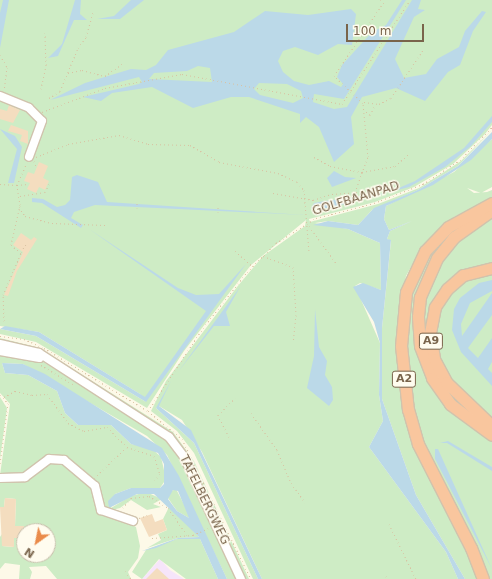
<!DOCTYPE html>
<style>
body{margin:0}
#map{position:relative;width:492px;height:579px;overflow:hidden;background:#fdf9e8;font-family:"DejaVu Sans",sans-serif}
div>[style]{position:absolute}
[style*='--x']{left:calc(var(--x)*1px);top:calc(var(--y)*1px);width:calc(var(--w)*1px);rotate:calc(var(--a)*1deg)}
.education>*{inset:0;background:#f6e5fa}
.green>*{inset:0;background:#ceecc5}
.water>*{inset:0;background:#bbd9e8}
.building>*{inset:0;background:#f4ddbf}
.path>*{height:1px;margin-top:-0.5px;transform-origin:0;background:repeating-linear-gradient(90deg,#d9c1a1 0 1px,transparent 0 4px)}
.roads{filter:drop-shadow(1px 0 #d0c3ad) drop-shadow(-1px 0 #d0c3ad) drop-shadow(0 1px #d0c3ad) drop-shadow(0 -1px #d0c3ad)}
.minor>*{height:8px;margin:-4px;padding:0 4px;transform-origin:4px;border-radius:4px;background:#fff}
.highway>*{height:11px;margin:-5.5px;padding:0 5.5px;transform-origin:5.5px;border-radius:5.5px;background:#f9c69e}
span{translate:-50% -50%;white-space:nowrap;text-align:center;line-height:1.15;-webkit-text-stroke:3px #fffcef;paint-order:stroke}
.shield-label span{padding:1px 3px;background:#fffcef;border:1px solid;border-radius:3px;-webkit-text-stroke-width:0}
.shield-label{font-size:11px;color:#79644b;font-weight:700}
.street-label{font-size:12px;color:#79644b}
.north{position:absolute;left:16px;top:523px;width:40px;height:40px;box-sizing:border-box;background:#fffcef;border:1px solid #c9bfad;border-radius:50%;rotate:213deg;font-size:11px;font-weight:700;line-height:16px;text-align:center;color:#79644b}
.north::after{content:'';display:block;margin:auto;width:14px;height:18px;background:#ea8b4a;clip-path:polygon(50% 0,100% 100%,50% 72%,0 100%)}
.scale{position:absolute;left:346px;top:24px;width:78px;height:18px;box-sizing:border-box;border:2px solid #79644b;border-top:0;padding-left:5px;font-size:12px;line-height:14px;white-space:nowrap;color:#79644b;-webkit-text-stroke:3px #fffcef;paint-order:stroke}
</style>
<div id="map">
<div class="education">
<i style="clip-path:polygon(160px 559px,170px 570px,184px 579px,142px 579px)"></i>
</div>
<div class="green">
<i style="clip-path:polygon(0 0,492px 0,492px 125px,485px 134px,453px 164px,414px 187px,375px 202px,309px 219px,310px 222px,378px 204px,419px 188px,461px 161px,492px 130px,458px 166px,418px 190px,372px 210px,358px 225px,328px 221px,315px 223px,348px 229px,380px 243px,381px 290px,360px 283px,355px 286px,380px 343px,379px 395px,383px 421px,369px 447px,446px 552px,458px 579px,262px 579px,202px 452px,182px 420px,159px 406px,156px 408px,194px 443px,258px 579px,253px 579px,194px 453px,177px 431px,151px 411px,166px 381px,237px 287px,263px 256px,305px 226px,306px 220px,251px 265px,184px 351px,147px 408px,36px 342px,0 334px,0 329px,36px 336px,146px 402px,140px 394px,39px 332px,0 326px)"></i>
<i style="clip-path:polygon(492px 139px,492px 187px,481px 193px,467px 188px,474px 193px,487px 192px,492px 190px,492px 198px,454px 217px,420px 251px,406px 276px,397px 329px,397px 371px,406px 419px,419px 459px,472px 564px,477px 579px,465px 579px,416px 495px,382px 399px,382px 328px,391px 241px,387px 239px,390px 231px,412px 221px,389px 230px,384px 219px,386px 206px,454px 172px)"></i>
<i style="clip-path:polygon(492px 214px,492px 579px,484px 579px,425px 456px,409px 401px,404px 314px,420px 263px,447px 229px)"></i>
<i style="clip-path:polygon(0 338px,40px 348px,173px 432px,194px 461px,249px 579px,245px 579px,168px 432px,44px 354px,22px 344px,0 341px)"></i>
<i style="clip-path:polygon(0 354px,40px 360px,165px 437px,176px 449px,238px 579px,227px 579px,167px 455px,147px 436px,23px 364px,2px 363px,5px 373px,28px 375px,57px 391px,65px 413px,78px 425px,111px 425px,131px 444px,151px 448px,161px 457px,166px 479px,160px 488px,131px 488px,115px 494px,111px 508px,131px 496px,146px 492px,162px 499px,153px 504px,161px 507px,147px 510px,131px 500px,120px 508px,112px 510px,106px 508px,90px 476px,67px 458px,52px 456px,22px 475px,0 475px,10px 404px,0 393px)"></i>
<i style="clip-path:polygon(0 397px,7px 408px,0 459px)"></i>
<i style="clip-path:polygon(evenodd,61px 461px,90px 482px,99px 508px,136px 527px,140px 546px,138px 558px,128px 572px,131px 579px,57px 579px,46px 566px,29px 567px,32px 572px,30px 579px,19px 579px,20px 565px,5px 563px,0 569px,0 537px,2px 534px,2px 546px,13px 547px,14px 538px,23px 538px,24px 527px,15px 526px,16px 499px,5px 498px,4px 507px,0 507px,0 480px,7px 481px,45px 463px,61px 461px,24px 531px,48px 531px,48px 555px,24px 555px,24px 531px)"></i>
<i style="clip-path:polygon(176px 489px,190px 516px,189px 518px,177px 511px,168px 498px,169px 492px)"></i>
<i style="clip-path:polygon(170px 505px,199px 537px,178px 538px,147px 548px,161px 540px,158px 534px,167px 530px,163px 519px)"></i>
<i style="clip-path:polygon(177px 539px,200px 539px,218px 579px,186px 579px,159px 559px,142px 579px,132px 572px,146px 550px)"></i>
</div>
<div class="water">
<i style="clip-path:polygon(3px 0,9px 0,0 48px,0 13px)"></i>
<i style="clip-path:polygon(75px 0,81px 0,80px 14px,87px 20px,74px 20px,58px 56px,48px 58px,62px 44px)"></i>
<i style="clip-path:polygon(131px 0,144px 0,120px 19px,97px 19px,114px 16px)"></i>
<i style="clip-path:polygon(evenodd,402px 0,406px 0,344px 99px,314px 94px,313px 102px,334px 109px,347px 107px,412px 0,421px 0,418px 9px,425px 10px,414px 17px,395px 59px,404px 78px,426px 74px,437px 59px,459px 47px,465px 31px,482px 11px,486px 12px,473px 31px,460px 65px,448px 72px,425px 101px,396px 88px,362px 97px,351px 117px,354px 144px,334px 162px,319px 127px,306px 117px,300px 123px,300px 114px,249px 97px,231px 97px,193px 108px,152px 87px,112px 93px,101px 101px,83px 97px,139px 84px,142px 82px,139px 77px,50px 100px,85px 83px,131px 69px,146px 70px,156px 65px,168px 50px,234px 32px,265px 11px,308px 15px,351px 9px,356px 14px,352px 45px,338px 44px,318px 55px,295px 47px,283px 51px,278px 61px,283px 72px,294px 81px,309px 85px,329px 81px,341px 87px,343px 84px,337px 77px,342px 65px,372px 32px,386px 25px,402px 0,198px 66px,210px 68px,212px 82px,149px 79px,154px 73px,187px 71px,198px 66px,402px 0,259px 83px,287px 84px,301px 91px,303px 98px,293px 103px,260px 95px,254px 89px,259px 83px)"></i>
<i style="clip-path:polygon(492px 116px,492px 122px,471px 146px,445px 167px,409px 187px,330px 208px,311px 208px,314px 203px,325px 201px,387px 193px,415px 181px,464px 148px)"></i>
<i style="clip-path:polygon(0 129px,15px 136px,22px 147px,14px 183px,8px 183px,17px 149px)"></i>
<i style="clip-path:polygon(492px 132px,492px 139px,471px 160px,433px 185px,386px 206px,384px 219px,389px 230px,412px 221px,390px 231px,387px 239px,391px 240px,382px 328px,382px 399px,416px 495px,465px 579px,458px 579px,446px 552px,369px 447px,383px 421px,379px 395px,380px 343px,374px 322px,353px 287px,363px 283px,381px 290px,380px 243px,348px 229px,313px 225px,328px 221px,358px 225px,374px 208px,418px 190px,458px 166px)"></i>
<i style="clip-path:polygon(334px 171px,345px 177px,356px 178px,332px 187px,327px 178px)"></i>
<i style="clip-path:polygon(77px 175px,98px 182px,107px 202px,305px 215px,95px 205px,74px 212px,71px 218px,83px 225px,81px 228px,42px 203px,32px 202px,32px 198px,43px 199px,57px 207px,65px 205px,70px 200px,72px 177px)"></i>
<i style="clip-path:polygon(89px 229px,178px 288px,196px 295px,219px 294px,246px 264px,146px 402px,36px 336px,0 329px,5px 326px,39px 332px,145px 397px,206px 311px)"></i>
<i style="clip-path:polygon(492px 280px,492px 291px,470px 303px,461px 324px,462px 336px,492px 293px,492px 315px,468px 348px,478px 358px,492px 338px,492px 362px,488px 369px,492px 373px,492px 386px,461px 352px,452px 330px,454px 309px,460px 298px,479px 283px)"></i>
<i style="clip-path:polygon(240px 287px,226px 312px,230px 326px,214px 326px,178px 372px)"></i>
<i style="clip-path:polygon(315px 309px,319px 347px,327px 361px,325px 375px,332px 387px,333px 400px,329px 406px,307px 388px,314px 356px)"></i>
<i style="clip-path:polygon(evenodd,2px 363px,23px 364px,45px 374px,162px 448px,179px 476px,227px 579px,218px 579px,200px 539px,177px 539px,156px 548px,142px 551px,178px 538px,199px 537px,154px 494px,137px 494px,109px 508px,108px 501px,115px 494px,131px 488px,160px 488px,164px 484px,164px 464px,158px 453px,131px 444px,111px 425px,78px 425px,65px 413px,57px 391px,28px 375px,5px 373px,2px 363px,173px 490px,178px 491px,189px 518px,177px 511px,168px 499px,173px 490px)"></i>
<i style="clip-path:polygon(171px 381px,159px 406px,191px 430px,262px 579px,258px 579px,194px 443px,156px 408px)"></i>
<i style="clip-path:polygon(448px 441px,492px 467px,492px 471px,447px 443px,440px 443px)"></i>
<i style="clip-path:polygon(435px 449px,438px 449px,492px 569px,435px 459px)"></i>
</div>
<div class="building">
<i style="clip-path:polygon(9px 105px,20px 110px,13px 123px,0 119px,0 109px,7px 111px)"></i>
<i style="clip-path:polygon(11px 125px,28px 131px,28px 144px,20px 141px,22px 135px,8px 131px)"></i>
<i style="clip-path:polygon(39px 162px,48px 166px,43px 178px,49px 181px,45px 190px,39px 187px,36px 193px,27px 189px,30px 183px,24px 181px,28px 172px,34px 174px)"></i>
<i style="clip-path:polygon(21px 233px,31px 240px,34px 237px,37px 239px,17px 271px,8px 296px,4px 295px,23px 252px,13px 245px)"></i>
<i style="clip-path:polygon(5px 498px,16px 499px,15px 526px,24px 526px,23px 538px,14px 538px,14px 547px,2px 546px,0 507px,4px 507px)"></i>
<i style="clip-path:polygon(152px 514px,155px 522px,163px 519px,167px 530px,149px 537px,140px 518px)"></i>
<i style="clip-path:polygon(157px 568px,169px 579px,146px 579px)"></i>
</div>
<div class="path">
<i style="--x:380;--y:0;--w:4;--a:45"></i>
<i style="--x:0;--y:55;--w:14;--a:60"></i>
<i style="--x:7;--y:67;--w:23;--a:97"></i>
<i style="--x:68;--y:73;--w:14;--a:-12"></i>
<i style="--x:82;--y:70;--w:24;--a:15"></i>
<i style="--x:105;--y:76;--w:21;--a:-35"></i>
<i style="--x:41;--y:89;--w:25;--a:-78"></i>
<i style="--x:46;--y:65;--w:32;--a:-92"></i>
<i style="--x:49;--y:98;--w:13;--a:-32"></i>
<i style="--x:60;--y:91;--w:47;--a:-67.3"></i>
<i style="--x:78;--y:48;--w:14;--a:-54"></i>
<i style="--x:86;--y:37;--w:26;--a:-74"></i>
<i style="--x:364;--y:102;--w:15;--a:8"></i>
<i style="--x:379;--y:104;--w:13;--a:-27"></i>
<i style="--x:391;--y:98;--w:58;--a:-56.3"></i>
<i style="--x:363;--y:109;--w:9;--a:41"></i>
<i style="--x:370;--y:115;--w:11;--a:-63"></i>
<i style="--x:42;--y:112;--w:67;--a:-20.9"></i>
<i style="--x:105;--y:88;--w:78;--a:-10.3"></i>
<i style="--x:182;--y:74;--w:163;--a:10.6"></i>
<i style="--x:342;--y:104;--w:124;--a:-56.8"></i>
<i style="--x:36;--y:157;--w:35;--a:-22"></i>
<i style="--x:68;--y:144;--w:52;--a:-10"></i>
<i style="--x:119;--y:135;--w:30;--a:17"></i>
<i style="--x:148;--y:144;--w:42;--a:1.4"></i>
<i style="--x:190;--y:145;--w:34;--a:30"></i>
<i style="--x:219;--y:162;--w:60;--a:10.6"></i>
<i style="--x:278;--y:173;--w:21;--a:25"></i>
<i style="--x:297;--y:182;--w:11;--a:49"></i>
<i style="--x:304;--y:190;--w:62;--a:85.4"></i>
<i style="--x:314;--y:157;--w:18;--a:29"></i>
<i style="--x:330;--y:166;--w:33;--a:11"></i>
<i style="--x:362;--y:172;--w:34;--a:-10"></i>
<i style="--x:395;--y:166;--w:18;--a:-41"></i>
<i style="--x:34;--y:161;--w:6;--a:72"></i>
<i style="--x:0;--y:184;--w:17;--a:3"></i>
<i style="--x:17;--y:185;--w:24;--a:-66"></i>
<i style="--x:355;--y:192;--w:37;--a:-70"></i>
<i style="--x:368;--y:157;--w:54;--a:-95.3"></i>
<i style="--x:363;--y:103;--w:40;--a:-137"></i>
<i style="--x:334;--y:76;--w:92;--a:-56.1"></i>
<i style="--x:273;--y:193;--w:41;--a:9.9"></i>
<i style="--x:313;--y:200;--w:20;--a:-18"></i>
<i style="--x:332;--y:194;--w:42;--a:-4.1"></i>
<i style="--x:20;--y:196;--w:25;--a:-9"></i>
<i style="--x:45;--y:192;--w:11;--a:-63"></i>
<i style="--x:19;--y:207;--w:11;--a:56"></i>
<i style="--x:25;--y:216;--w:28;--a:15"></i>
<i style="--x:52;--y:223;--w:53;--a:2.2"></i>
<i style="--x:137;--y:208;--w:6;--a:-90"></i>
<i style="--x:218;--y:212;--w:5;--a:-90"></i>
<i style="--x:309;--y:226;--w:46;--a:53.9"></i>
<i style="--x:235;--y:251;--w:23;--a:41"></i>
<i style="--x:21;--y:252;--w:9;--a:-58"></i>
<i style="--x:263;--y:256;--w:32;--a:20"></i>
<i style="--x:293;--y:267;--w:48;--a:86.4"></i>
<i style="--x:296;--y:315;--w:27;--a:96"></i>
<i style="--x:4;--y:321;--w:26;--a:-92"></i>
<i style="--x:3;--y:295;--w:46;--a:-66.8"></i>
<i style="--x:21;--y:253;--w:13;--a:-141"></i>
<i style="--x:11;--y:245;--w:41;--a:-77.3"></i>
<i style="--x:20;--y:205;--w:20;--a:-99"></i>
<i style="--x:17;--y:185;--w:11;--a:-5"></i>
<i style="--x:0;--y:336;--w:24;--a:7"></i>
<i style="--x:24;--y:339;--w:20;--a:24"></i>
<i style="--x:44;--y:348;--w:122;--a:31.2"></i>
<i style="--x:148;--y:411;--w:44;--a:39.5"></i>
<i style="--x:182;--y:439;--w:156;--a:63.8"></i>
<i style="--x:41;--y:365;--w:37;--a:31"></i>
<i style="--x:0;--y:395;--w:11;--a:45"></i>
<i style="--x:8;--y:403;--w:62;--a:97.5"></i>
<i style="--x:4;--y:397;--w:13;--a:-29"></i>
<i style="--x:15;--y:391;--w:17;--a:13"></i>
<i style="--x:32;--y:395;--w:15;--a:-4"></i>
<i style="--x:47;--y:394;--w:36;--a:54"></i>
<i style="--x:68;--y:423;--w:18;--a:27"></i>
<i style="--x:84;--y:431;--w:23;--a:-10"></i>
<i style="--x:107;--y:427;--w:28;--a:45"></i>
<i style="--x:127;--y:447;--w:28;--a:18"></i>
<i style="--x:154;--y:456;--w:19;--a:72"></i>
<i style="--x:160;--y:474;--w:8;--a:130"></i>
<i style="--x:148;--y:411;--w:100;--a:-56.5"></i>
<i style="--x:203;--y:328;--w:71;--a:-51.8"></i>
<i style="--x:247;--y:272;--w:41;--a:-45"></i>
<i style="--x:276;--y:243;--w:47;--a:-32"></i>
<i style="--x:316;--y:218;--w:60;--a:-14.5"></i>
<i style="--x:374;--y:203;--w:53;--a:-21.2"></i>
<i style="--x:423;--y:184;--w:44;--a:-33"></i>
<i style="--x:460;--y:160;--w:46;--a:-45.9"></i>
<i style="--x:251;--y:413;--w:45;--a:54.9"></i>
<i style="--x:277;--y:450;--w:36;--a:67"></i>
<i style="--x:291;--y:483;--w:24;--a:54"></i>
<i style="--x:229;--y:437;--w:25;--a:-117"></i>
<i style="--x:218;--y:415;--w:24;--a:-45"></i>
<i style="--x:94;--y:478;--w:44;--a:-43.2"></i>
<i style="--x:120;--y:511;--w:17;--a:-50"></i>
<i style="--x:131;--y:498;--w:18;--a:-6"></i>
<i style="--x:149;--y:496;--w:22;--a:32"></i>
<i style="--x:168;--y:508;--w:33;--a:55"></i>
<i style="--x:139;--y:518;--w:9;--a:-18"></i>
<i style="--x:389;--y:524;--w:61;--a:63.9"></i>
<i style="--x:152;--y:538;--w:41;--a:-4.2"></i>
<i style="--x:193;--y:535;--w:17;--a:-24"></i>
<i style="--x:125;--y:571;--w:10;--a:53"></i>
<i style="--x:386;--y:576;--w:3;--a:72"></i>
</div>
<div class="roads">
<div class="minor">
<i style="--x:0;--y:96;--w:31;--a:22"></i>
<i style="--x:29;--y:108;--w:18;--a:45"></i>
<i style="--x:42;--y:121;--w:38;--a:110"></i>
<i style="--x:0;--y:344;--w:40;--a:13"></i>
<i style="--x:39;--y:353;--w:155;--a:32.9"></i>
<i style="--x:169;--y:437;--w:25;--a:53"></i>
<i style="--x:184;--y:457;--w:135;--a:65"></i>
<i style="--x:0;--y:351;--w:40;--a:10"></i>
<i style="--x:0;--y:478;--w:25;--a:-2"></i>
<i style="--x:25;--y:477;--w:30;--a:-37"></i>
<i style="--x:49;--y:459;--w:15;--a:4"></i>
<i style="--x:64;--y:460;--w:40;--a:40"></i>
<i style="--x:95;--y:486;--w:25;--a:76"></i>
<i style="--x:101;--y:510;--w:34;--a:19"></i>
</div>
<div class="highway">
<i style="--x:492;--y:210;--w:47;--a:144.6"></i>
<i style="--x:454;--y:237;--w:27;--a:129"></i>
<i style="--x:437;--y:258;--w:43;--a:113.6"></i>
<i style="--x:420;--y:297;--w:20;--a:96"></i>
<i style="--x:418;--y:317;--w:29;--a:86"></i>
<i style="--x:420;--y:346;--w:34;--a:69"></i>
<i style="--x:432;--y:378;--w:32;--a:55"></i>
<i style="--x:450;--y:404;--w:52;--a:36.4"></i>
<i style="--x:492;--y:268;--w:30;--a:166"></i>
<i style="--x:463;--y:275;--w:21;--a:139"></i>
<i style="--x:447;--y:289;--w:22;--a:124"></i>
<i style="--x:435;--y:307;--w:26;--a:101"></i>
<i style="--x:430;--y:333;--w:26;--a:81"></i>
<i style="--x:434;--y:359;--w:26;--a:62"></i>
<i style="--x:446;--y:382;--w:64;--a:43.7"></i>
<i style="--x:483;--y:579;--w:33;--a:-111"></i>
<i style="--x:471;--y:548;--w:117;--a:-117"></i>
<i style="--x:418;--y:444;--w:35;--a:-106"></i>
<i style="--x:408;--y:410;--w:64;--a:-96.2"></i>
<i style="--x:401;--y:346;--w:54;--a:-84.7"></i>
<i style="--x:406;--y:292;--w:45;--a:-65.1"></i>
<i style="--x:425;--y:251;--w:33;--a:-46"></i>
<i style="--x:448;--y:227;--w:50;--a:-28.6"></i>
</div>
</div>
<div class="shield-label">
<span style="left:431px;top:341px">A9</span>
<span style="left:404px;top:379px">A2</span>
</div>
<div class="street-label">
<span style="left:356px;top:199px;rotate:-17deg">GOLFBAANPAD</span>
<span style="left:204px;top:500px;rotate:64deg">TAFELBERGWEG</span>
</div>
<div class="north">N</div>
<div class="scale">100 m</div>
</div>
